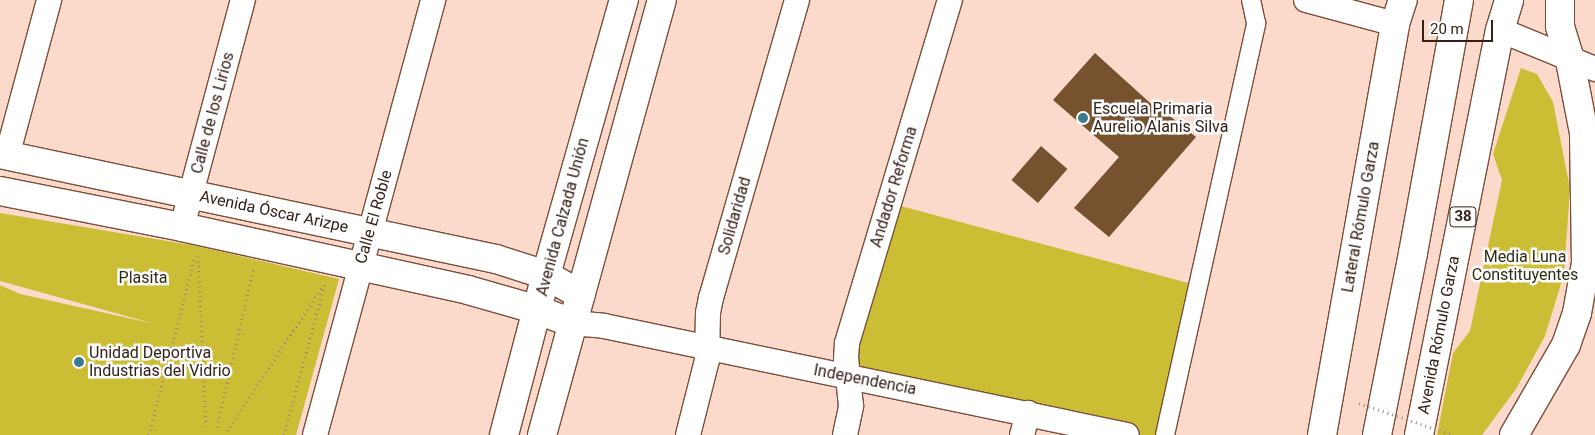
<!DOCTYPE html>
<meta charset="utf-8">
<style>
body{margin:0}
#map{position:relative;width:1595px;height:435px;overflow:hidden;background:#fbd9cb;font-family:Roboto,sans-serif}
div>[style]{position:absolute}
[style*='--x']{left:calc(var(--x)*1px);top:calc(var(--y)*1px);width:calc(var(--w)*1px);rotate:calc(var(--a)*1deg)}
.green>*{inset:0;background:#cbbd34;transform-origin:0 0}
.building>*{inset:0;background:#77522e;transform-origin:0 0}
.path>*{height:3px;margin-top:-1.5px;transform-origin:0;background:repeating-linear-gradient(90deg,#a18479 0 1px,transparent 0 5px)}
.roads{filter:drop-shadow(1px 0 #7c4d39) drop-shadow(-1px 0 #7c4d39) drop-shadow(0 1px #7c4d39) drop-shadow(0 -1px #7c4d39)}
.pedestrian>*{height:18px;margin:-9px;padding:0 9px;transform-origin:9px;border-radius:9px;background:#fff}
.minor>*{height:24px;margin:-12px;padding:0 12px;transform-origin:12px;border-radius:12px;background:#fff}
.tertiary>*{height:28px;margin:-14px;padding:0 14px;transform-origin:14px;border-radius:14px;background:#fff}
.primary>*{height:28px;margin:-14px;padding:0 14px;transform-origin:14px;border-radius:14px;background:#fff}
.path-bridge>*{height:3px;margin-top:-1.5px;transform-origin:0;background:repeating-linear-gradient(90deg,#a18479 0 1px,transparent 0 5px)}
.dots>*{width:14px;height:14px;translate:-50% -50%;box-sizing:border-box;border:2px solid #fff;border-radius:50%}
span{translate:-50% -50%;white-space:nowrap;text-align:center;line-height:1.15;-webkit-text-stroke:5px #fff;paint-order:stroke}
.shield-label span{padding:1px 4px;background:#fff;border:1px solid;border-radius:4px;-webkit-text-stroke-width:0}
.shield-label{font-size:15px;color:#352018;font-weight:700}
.poi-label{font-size:16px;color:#352018}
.left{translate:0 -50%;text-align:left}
.street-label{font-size:16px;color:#352018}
.park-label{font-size:16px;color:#2e2c14}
.scale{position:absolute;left:1422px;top:20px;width:71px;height:22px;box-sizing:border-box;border:2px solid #352018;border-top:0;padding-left:6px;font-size:15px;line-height:18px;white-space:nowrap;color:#352018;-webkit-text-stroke:4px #fff;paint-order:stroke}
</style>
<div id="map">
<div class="green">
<i style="clip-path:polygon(1521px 68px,1537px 74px,1553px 102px,1570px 189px,1564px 274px,1545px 336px,1516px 389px,1482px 435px,1437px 435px,1453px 353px,1470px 331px,1502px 180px,1493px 154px)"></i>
<i style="left:897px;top:205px;width:321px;height:169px;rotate:15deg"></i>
<i style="clip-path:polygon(0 213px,197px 246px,339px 279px,296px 435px,0 435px,0 285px,20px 294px,155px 324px,0 281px)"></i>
</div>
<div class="building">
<i style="clip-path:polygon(1095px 53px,1159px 111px,1161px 109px,1196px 137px,1109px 237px,1074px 208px,1119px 157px,1053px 100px)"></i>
<i style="left:1041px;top:146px;width:35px;height:45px;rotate:41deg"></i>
</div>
<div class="path">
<i style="--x:198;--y:256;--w:170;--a:87.3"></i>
<i style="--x:217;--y:427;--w:164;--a:-77"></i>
<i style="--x:227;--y:431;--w:174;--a:-56.5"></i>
<i style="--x:149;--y:435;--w:185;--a:-75.6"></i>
<i style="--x:284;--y:435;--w:157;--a:-74.9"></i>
</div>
<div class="roads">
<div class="pedestrian">
<i style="--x:1165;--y:435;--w:422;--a:-77.5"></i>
<i style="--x:1256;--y:23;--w:24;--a:-102"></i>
</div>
<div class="minor">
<i style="--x:1306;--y:0;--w:92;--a:15.1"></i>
<i style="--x:1500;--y:30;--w:103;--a:22.3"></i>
<i style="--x:7;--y:156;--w:162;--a:-74.9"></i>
<i style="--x:182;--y:227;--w:235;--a:-75"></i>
<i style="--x:572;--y:323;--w:32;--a:5"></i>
<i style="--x:604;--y:326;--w:534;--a:11.77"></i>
<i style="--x:315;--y:435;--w:451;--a:-74.8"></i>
<i style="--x:688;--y:435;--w:77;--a:-75.8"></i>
<i style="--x:707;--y:360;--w:47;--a:-88.8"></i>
<i style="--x:708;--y:313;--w:15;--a:-79"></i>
<i style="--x:711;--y:298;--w:310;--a:-73.9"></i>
<i style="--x:845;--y:435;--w:30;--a:-78"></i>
<i style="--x:851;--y:406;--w:48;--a:-95.9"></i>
<i style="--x:846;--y:358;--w:15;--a:-86"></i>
<i style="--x:847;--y:343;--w:358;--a:-73.3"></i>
<i style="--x:1022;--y:435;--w:23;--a:-75"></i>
</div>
<div class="tertiary">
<i style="--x:0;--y:154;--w:507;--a:11.95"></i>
<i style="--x:496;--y:259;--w:52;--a:17.7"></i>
<i style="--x:546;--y:275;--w:40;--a:29.7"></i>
<i style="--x:0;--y:191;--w:186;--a:11.2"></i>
<i style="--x:182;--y:227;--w:293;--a:12.4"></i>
<i style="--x:468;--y:290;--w:73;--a:15.9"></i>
<i style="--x:538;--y:310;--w:36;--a:21"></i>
<i style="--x:504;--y:435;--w:165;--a:-75.3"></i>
<i style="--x:546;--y:275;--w:286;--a:-74.2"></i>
<i style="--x:542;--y:435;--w:451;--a:-74.6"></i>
<i style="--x:1322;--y:435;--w:417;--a:-79.9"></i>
<i style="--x:1395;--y:24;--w:25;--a:-72"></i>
<i style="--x:1514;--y:435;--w:104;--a:-60"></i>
<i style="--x:1566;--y:345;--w:34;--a:-71"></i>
<i style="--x:1577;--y:313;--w:51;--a:-79.8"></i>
<i style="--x:1586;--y:263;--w:130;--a:-90.9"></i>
<i style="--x:1584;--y:133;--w:78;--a:-101"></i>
<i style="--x:1569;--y:56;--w:31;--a:-107"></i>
<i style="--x:1560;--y:26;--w:26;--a:-90"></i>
</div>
<div class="primary">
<i style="--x:1377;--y:435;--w:186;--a:-78.8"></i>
<i style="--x:1413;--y:253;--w:257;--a:-79.7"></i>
<i style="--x:1419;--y:435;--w:413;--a:-78.7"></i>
<i style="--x:1500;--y:30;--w:31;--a:-73"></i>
</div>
</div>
<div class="path-bridge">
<i style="--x:1359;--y:403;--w:99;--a:18.8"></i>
</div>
<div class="dots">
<i style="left:1083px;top:118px;background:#3c7a90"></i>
<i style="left:79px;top:362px;background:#3c7a90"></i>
</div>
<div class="shield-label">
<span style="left:1463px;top:217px">38</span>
</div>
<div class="poi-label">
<span class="left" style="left:1093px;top:118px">Escuela Primaria<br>Aurelio Alanis Silva</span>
<span class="left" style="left:89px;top:362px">Unidad Deportiva<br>Industrias del Vidrio</span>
</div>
<div class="street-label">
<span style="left:213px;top:113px;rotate:-75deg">Calle de los Lirios</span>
<span style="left:894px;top:187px;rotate:-73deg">Andador Reforma</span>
<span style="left:274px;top:212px;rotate:12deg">Avenida Óscar Arizpe</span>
<span style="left:735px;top:216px;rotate:-74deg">Solidaridad</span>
<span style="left:374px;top:217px;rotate:-74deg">Calle El Roble</span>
<span style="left:563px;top:217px;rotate:-75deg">Avenida Calzada Unión</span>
<span style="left:1361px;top:217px;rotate:-80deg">Lateral Rómulo Garza</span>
<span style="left:1439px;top:335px;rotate:-79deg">Avenida Rómulo Garza</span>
<span style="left:865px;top:380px;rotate:11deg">Independencia</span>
</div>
<div class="park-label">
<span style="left:1525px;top:266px">Media Luna<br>Constituyentes</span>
<span style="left:143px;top:278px">Plasita</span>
</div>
<div class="scale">20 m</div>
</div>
